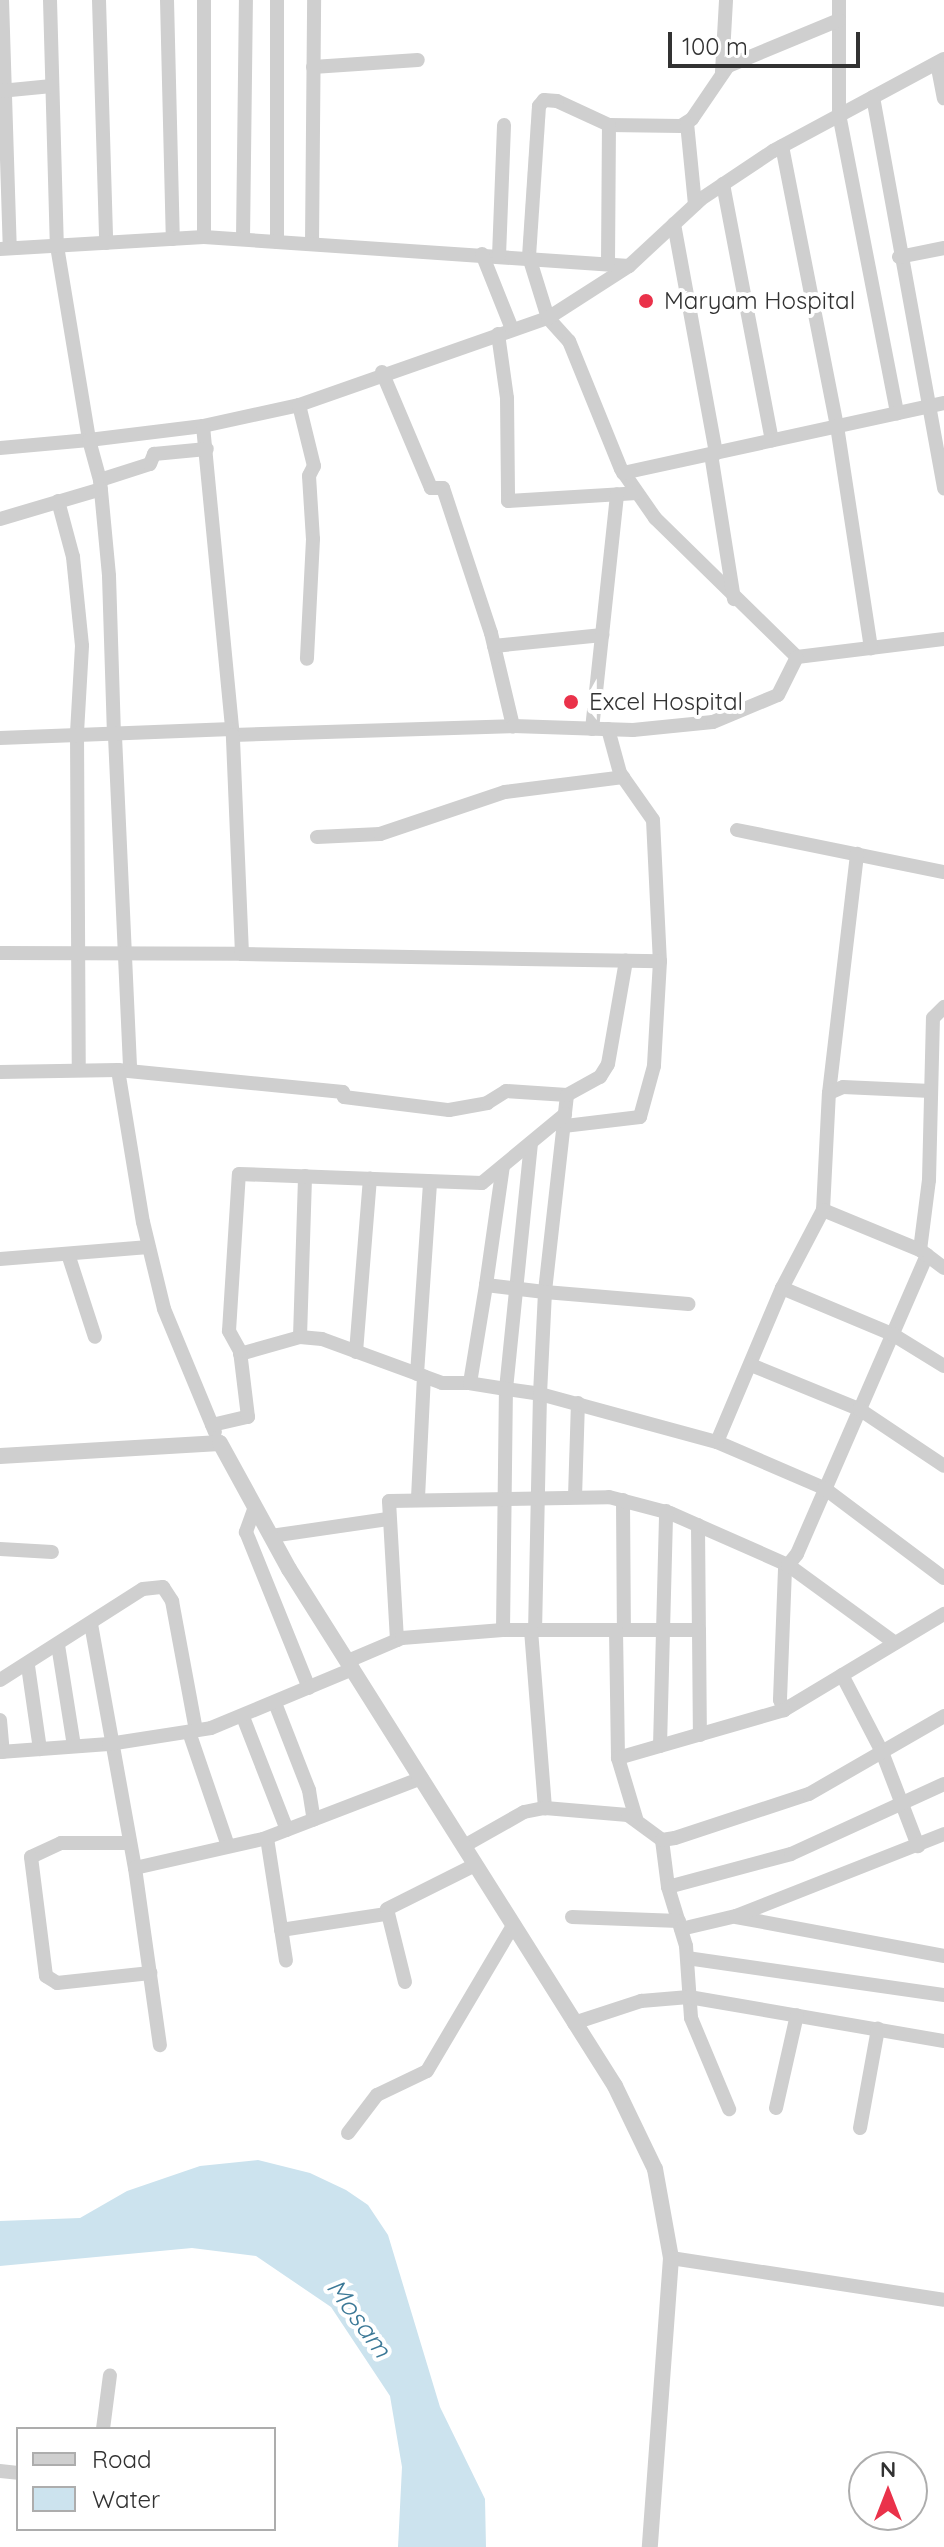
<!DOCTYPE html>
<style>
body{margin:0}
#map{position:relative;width:944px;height:2547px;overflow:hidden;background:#fff;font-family:Quicksand,sans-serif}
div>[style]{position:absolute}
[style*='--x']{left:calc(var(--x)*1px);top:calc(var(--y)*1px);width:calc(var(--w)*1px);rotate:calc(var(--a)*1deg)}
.water>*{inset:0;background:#cce3ee}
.minor>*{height:14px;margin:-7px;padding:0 7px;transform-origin:7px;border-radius:7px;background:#cfcfcf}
.tertiary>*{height:16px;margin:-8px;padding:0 8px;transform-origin:8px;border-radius:8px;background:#cfcfcf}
.dots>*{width:22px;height:22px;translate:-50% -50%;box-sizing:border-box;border:4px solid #fff;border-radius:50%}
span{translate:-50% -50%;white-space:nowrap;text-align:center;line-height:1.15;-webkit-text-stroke:8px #fff;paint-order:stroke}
.poi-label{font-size:24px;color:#323232}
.left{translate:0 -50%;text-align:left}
.water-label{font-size:26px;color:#3c7997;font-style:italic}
.legend{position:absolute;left:16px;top:2427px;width:260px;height:104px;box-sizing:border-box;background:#fff;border:2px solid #adadad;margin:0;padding:10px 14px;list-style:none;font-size:24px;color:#323232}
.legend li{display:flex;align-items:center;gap:16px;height:40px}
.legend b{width:40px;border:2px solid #adadad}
.north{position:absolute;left:848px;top:2451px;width:80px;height:80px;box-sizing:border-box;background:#fff;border:2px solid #adadad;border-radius:50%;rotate:0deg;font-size:22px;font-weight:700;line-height:32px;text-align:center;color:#323232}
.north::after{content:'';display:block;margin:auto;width:28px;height:36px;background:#ea324a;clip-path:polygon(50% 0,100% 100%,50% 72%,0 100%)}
.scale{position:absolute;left:668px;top:32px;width:192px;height:36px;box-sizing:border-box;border:4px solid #323232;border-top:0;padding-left:10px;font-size:24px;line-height:28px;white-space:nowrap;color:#323232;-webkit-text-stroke:6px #fff;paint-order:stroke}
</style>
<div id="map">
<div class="water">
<i style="clip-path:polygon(258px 2160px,310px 2173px,346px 2190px,368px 2205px,388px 2235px,440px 2407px,485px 2499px,486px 2547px,398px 2547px,402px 2467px,390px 2396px,331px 2307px,256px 2256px,192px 2248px,0 2266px,0 2221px,80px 2218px,127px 2191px,200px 2166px)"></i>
</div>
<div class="minor">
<i style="--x:2;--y:0;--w:248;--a:88.2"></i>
<i style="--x:50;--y:0;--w:246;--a:88.4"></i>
<i style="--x:57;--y:246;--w:197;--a:80.6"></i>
<i style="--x:89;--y:440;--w:115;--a:-7"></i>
<i style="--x:203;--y:426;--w:98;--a:-12.3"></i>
<i style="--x:299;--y:405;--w:264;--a:-19.3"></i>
<i style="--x:548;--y:318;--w:31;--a:48"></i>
<i style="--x:569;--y:341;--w:138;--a:67.9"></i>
<i style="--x:621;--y:469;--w:60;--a:55.2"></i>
<i style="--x:655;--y:518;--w:199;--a:44.4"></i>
<i style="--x:797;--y:657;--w:148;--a:-7"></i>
<i style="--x:99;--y:0;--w:243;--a:88.3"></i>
<i style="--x:167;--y:0;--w:239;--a:88.6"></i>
<i style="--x:204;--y:0;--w:237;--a:90"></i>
<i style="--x:839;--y:0;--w:114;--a:90"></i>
<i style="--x:839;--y:114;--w:305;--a:79"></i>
<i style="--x:839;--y:20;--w:120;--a:157.5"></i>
<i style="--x:728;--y:66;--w:64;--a:124.2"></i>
<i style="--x:692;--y:119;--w:13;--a:148"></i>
<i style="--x:681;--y:126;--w:72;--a:-179.2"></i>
<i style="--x:609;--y:125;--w:57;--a:-155.2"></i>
<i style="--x:557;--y:101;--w:13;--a:-176"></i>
<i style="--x:544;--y:100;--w:8;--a:130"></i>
<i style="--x:539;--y:106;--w:151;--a:93.8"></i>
<i style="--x:529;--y:257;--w:64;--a:72.7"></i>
<i style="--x:548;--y:318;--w:96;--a:-32.7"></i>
<i style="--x:629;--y:266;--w:98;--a:-42.9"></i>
<i style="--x:701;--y:199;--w:87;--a:-33.7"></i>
<i style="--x:773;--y:151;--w:194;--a:-28.3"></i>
<i style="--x:937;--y:63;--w:36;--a:79"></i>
<i style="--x:313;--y:67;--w:105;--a:-3.8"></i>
<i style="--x:722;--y:72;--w:72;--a:-86.8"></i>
<i style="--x:0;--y:91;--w:52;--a:-5.5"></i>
<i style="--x:873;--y:97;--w:398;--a:79.7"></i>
<i style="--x:687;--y:123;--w:82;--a:84.4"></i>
<i style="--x:782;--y:146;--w:285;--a:78.9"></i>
<i style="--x:837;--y:426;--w:225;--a:81.3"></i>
<i style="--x:723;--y:184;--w:261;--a:79.2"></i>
<i style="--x:674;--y:224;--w:233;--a:79.6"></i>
<i style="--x:243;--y:239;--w:239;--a:-89.3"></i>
<i style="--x:277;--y:242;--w:242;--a:-90"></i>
<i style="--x:312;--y:244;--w:244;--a:-89.5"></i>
<i style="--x:0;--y:249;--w:204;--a:-3.4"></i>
<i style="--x:204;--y:237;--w:426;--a:3.9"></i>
<i style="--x:482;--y:254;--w:81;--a:68.2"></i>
<i style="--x:499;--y:256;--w:131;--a:-87.8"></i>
<i style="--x:899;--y:257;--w:46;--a:-11.3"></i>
<i style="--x:608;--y:264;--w:139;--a:-89.6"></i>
<i style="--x:498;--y:334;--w:65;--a:82"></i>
<i style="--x:507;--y:398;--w:103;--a:89.4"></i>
<i style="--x:508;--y:501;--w:129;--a:-3.5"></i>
<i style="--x:382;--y:372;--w:126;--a:67.1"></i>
<i style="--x:431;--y:488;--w:12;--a:0"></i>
<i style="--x:443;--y:488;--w:153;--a:71.7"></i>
<i style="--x:491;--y:633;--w:96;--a:76.7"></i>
<i style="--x:299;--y:405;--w:63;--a:76.2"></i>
<i style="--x:314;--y:466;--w:11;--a:117"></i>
<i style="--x:309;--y:476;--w:63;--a:86.4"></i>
<i style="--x:313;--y:539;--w:120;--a:92.9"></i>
<i style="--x:203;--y:426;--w:310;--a:84.5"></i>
<i style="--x:233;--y:735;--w:280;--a:-1.8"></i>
<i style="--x:513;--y:726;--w:120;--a:1.9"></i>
<i style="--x:633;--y:730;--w:80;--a:-5.7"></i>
<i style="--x:713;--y:722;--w:70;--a:-22.6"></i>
<i style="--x:778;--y:695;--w:42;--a:-63.4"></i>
<i style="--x:0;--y:448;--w:89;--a:-5.1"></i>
<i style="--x:89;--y:440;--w:41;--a:74.6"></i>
<i style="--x:100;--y:480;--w:96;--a:84.6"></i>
<i style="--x:109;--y:576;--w:155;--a:88.2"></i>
<i style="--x:711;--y:454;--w:147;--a:81"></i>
<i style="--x:623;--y:473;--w:329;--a:-12.3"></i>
<i style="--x:100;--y:480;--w:52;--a:-17.7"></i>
<i style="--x:150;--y:464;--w:11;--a:-68"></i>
<i style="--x:154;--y:454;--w:53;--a:-5.4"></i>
<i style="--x:58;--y:501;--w:58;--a:75"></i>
<i style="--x:73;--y:557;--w:89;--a:84.2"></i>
<i style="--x:82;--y:646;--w:87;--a:93.3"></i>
<i style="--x:77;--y:733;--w:337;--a:89.7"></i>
<i style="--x:0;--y:519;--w:105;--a:-16.5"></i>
<i style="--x:494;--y:646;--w:109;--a:-5.8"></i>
<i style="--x:592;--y:729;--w:236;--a:-83.9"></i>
<i style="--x:608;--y:729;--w:46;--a:74.7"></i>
<i style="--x:620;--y:773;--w:57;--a:54.9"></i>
<i style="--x:653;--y:820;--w:141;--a:87.2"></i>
<i style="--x:115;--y:736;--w:335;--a:87.4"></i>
<i style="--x:0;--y:738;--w:232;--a:-2.2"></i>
<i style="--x:737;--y:830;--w:211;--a:11.5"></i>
<i style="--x:317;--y:837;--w:63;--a:-2.7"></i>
<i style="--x:380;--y:834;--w:132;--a:-18.6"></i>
<i style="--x:505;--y:792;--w:119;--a:-7.2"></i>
<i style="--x:0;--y:953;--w:242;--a:0.2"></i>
<i style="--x:242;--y:954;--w:219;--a:-92.4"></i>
<i style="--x:242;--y:954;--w:418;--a:1"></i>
<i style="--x:660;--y:961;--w:105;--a:93.3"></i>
<i style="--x:654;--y:1066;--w:53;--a:105.4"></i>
<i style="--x:640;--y:1117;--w:77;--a:173.2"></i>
<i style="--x:118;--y:1070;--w:226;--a:5.6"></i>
<i style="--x:343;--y:1092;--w:5;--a:79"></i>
<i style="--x:344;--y:1097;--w:106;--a:7.1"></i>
<i style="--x:449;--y:1110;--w:39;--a:-10"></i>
<i style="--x:487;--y:1103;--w:22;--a:-32"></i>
<i style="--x:506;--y:1091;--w:61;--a:3.8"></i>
<i style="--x:567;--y:1095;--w:198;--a:96.4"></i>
<i style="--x:545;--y:1292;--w:144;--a:4.8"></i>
<i style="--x:0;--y:1072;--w:118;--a:-1"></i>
<i style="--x:118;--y:1070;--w:154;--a:80.7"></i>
<i style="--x:143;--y:1222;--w:89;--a:76.4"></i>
<i style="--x:164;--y:1309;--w:133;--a:67.5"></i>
<i style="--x:829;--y:1093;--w:241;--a:-83.3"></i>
<i style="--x:567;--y:1095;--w:38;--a:-29"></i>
<i style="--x:600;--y:1077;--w:15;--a:-58"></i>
<i style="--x:608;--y:1064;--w:105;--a:-80.1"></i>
<i style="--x:531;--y:1143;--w:247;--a:95.8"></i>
<i style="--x:506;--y:1389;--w:34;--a:8"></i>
<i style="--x:540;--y:1394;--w:236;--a:91.2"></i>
<i style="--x:823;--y:1210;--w:117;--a:-87.1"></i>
<i style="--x:829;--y:1093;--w:15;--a:-23"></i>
<i style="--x:843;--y:1087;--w:88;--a:2.6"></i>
<i style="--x:920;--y:1250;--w:71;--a:-82.7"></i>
<i style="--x:929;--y:1180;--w:162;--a:-88.6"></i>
<i style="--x:933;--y:1018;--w:16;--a:-45"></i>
<i style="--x:68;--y:1254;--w:87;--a:72"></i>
<i style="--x:927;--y:1255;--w:326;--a:113.5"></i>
<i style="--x:797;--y:1554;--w:19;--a:129"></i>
<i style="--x:785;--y:1569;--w:131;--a:92.2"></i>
<i style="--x:780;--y:1700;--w:11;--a:68"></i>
<i style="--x:784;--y:1710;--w:187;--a:-31"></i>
<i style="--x:0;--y:1259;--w:149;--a:-4.6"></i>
<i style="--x:944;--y:1268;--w:30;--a:-143"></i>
<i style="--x:920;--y:1250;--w:105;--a:-157.6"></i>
<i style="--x:823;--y:1210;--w:88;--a:117.7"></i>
<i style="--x:782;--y:1288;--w:167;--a:112.9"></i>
<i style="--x:717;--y:1442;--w:116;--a:23.3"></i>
<i style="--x:824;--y:1488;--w:150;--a:36.9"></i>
<i style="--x:486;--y:1285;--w:120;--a:-81.9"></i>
<i style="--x:782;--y:1288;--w:119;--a:22.7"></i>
<i style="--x:892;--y:1334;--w:61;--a:31.6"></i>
<i style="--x:300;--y:1337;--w:161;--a:-88.2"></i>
<i style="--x:356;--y:1352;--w:174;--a:-85.4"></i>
<i style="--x:240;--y:1354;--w:62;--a:-15.8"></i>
<i style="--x:300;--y:1337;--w:22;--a:5"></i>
<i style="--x:322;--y:1339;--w:128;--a:20.1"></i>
<i style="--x:442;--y:1383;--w:28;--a:0"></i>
<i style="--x:751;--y:1365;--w:117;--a:22.2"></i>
<i style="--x:859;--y:1409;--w:102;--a:33.8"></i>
<i style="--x:417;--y:1374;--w:193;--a:-86.1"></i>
<i style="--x:212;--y:1425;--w:37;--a:-13"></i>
<i style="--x:248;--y:1417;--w:66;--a:-96.9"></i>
<i style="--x:240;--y:1351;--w:23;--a:-119"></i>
<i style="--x:229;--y:1331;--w:157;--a:-86.4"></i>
<i style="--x:239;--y:1174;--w:243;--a:2.1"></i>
<i style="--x:482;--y:1183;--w:108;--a:-39.7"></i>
<i style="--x:575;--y:1497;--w:94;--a:-88.2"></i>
<i style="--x:418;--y:1498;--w:122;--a:-87.2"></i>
<i style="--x:623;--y:1500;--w:130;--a:89.6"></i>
<i style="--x:255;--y:1507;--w:27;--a:110"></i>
<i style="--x:246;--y:1532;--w:168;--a:68"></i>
<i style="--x:698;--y:1525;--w:105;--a:89.5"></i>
<i style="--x:699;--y:1630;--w:196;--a:180"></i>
<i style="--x:503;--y:1630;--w:241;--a:-89.3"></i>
<i style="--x:506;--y:1389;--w:36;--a:-171"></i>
<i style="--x:470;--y:1383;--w:99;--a:-80.7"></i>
<i style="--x:486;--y:1285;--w:59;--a:6.8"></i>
<i style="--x:545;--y:1292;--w:102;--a:92.8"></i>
<i style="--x:540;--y:1394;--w:183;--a:15.2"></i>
<i style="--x:271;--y:1536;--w:118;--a:-8.3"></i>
<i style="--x:0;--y:1549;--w:52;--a:3.3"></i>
<i style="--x:91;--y:1624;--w:248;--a:79.8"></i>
<i style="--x:135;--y:1868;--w:179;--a:82"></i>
<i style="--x:531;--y:1630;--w:179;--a:85.5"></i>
<i style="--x:616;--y:1630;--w:128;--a:89.1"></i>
<i style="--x:699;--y:1630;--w:105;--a:89.5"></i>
<i style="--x:397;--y:1640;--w:139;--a:-93.3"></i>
<i style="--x:389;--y:1501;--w:220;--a:-1"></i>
<i style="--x:609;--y:1497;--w:63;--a:14.7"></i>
<i style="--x:670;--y:1513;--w:129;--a:23.8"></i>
<i style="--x:788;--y:1565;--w:132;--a:36.1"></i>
<i style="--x:58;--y:1645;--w:102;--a:81"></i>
<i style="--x:348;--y:1661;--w:59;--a:-23.1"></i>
<i style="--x:402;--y:1638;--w:101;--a:-4.5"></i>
<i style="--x:28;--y:1666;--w:84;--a:81.8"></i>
<i style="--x:842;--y:1675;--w:87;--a:62.5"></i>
<i style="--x:882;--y:1752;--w:101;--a:69"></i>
<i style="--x:0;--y:1680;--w:169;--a:-32.5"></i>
<i style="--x:143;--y:1589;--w:20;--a:-6"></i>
<i style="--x:163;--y:1587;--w:17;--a:57"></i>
<i style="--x:172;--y:1601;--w:131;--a:79.5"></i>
<i style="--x:275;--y:1703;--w:93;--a:68.7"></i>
<i style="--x:309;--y:1790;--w:30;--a:81"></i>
<i style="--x:243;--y:1717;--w:121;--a:68.7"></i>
<i style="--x:0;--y:1720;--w:32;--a:85"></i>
<i style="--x:189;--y:1732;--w:120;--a:71.1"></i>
<i style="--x:660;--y:1746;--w:235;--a:-88.5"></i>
<i style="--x:0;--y:1752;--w:109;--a:-4.2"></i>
<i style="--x:109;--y:1744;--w:103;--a:-8.9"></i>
<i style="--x:211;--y:1728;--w:154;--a:-22.6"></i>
<i style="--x:636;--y:1818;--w:63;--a:-106.7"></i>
<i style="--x:618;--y:1758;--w:173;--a:-16.1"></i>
<i style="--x:267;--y:1838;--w:124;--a:81.2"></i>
<i style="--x:662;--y:1840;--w:47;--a:82.7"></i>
<i style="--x:668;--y:1887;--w:62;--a:73"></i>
<i style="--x:686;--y:1946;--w:72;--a:86"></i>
<i style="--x:691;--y:2018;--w:99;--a:67.3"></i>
<i style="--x:130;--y:1843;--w:69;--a:180"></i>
<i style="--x:61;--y:1843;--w:33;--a:155"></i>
<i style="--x:31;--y:1857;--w:120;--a:82.8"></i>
<i style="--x:46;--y:1976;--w:13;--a:32"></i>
<i style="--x:57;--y:1983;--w:94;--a:-6.1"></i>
<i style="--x:464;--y:1846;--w:69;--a:-29.5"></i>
<i style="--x:524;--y:1812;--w:21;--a:-11"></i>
<i style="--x:545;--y:1808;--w:83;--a:4.8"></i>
<i style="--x:628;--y:1815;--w:42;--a:36.3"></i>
<i style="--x:662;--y:1840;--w:13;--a:-9"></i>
<i style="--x:675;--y:1838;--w:141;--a:-18.2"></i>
<i style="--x:809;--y:1794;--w:156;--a:-30"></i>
<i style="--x:135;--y:1868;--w:131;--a:-12.8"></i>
<i style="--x:263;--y:1839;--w:170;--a:-21"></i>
<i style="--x:668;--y:1887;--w:127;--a:-15"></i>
<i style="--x:791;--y:1854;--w:168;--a:-24.6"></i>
<i style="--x:572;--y:1917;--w:107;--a:2.1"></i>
<i style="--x:736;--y:1917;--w:212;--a:10.6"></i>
<i style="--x:681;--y:1929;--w:57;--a:-13.3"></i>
<i style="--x:736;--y:1916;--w:224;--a:-21.5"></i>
<i style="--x:281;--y:1930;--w:105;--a:-8.7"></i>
<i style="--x:687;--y:1958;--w:260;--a:8.2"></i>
<i style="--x:405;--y:1982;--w:75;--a:-103.9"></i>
<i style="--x:387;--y:1909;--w:98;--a:-26.6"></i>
<i style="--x:574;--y:2023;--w:71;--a:-18.2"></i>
<i style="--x:641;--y:2001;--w:48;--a:-4.8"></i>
<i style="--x:689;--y:1997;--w:259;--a:9.8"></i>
<i style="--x:776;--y:2108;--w:95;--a:-77.3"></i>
<i style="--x:860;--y:2128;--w:101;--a:-79.7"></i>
<i style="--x:348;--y:2133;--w:48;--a:-52.7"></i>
<i style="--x:377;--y:2095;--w:55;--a:-25.6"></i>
<i style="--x:427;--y:2071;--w:167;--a:-59.4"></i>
<i style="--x:671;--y:2258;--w:276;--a:8.7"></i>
<i style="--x:103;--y:2429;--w:54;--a:-82.6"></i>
<i style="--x:0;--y:2471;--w:18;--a:6"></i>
</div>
<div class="tertiary">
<i style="--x:0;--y:1456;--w:220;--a:-3.4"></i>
<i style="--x:220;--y:1443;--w:144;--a:61.3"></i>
<i style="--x:289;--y:1569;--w:611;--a:57.77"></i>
<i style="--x:615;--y:2086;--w:92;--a:64.3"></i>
<i style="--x:655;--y:2169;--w:90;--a:79.8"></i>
<i style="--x:671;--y:2258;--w:290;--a:94.2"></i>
</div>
<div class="dots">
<i style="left:646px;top:301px;background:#ea324a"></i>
<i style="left:571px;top:702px;background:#ea324a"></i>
</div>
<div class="poi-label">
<span class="left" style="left:664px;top:301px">Maryam Hospital</span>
<span class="left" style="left:589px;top:702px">Excel Hospital</span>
</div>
<div class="water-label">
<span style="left:359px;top:2318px;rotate:54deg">Mosam</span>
</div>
<ul class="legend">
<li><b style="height:10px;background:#cfcfcf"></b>Road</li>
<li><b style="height:22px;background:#cce3ee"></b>Water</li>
</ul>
<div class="north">N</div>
<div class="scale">100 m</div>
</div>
